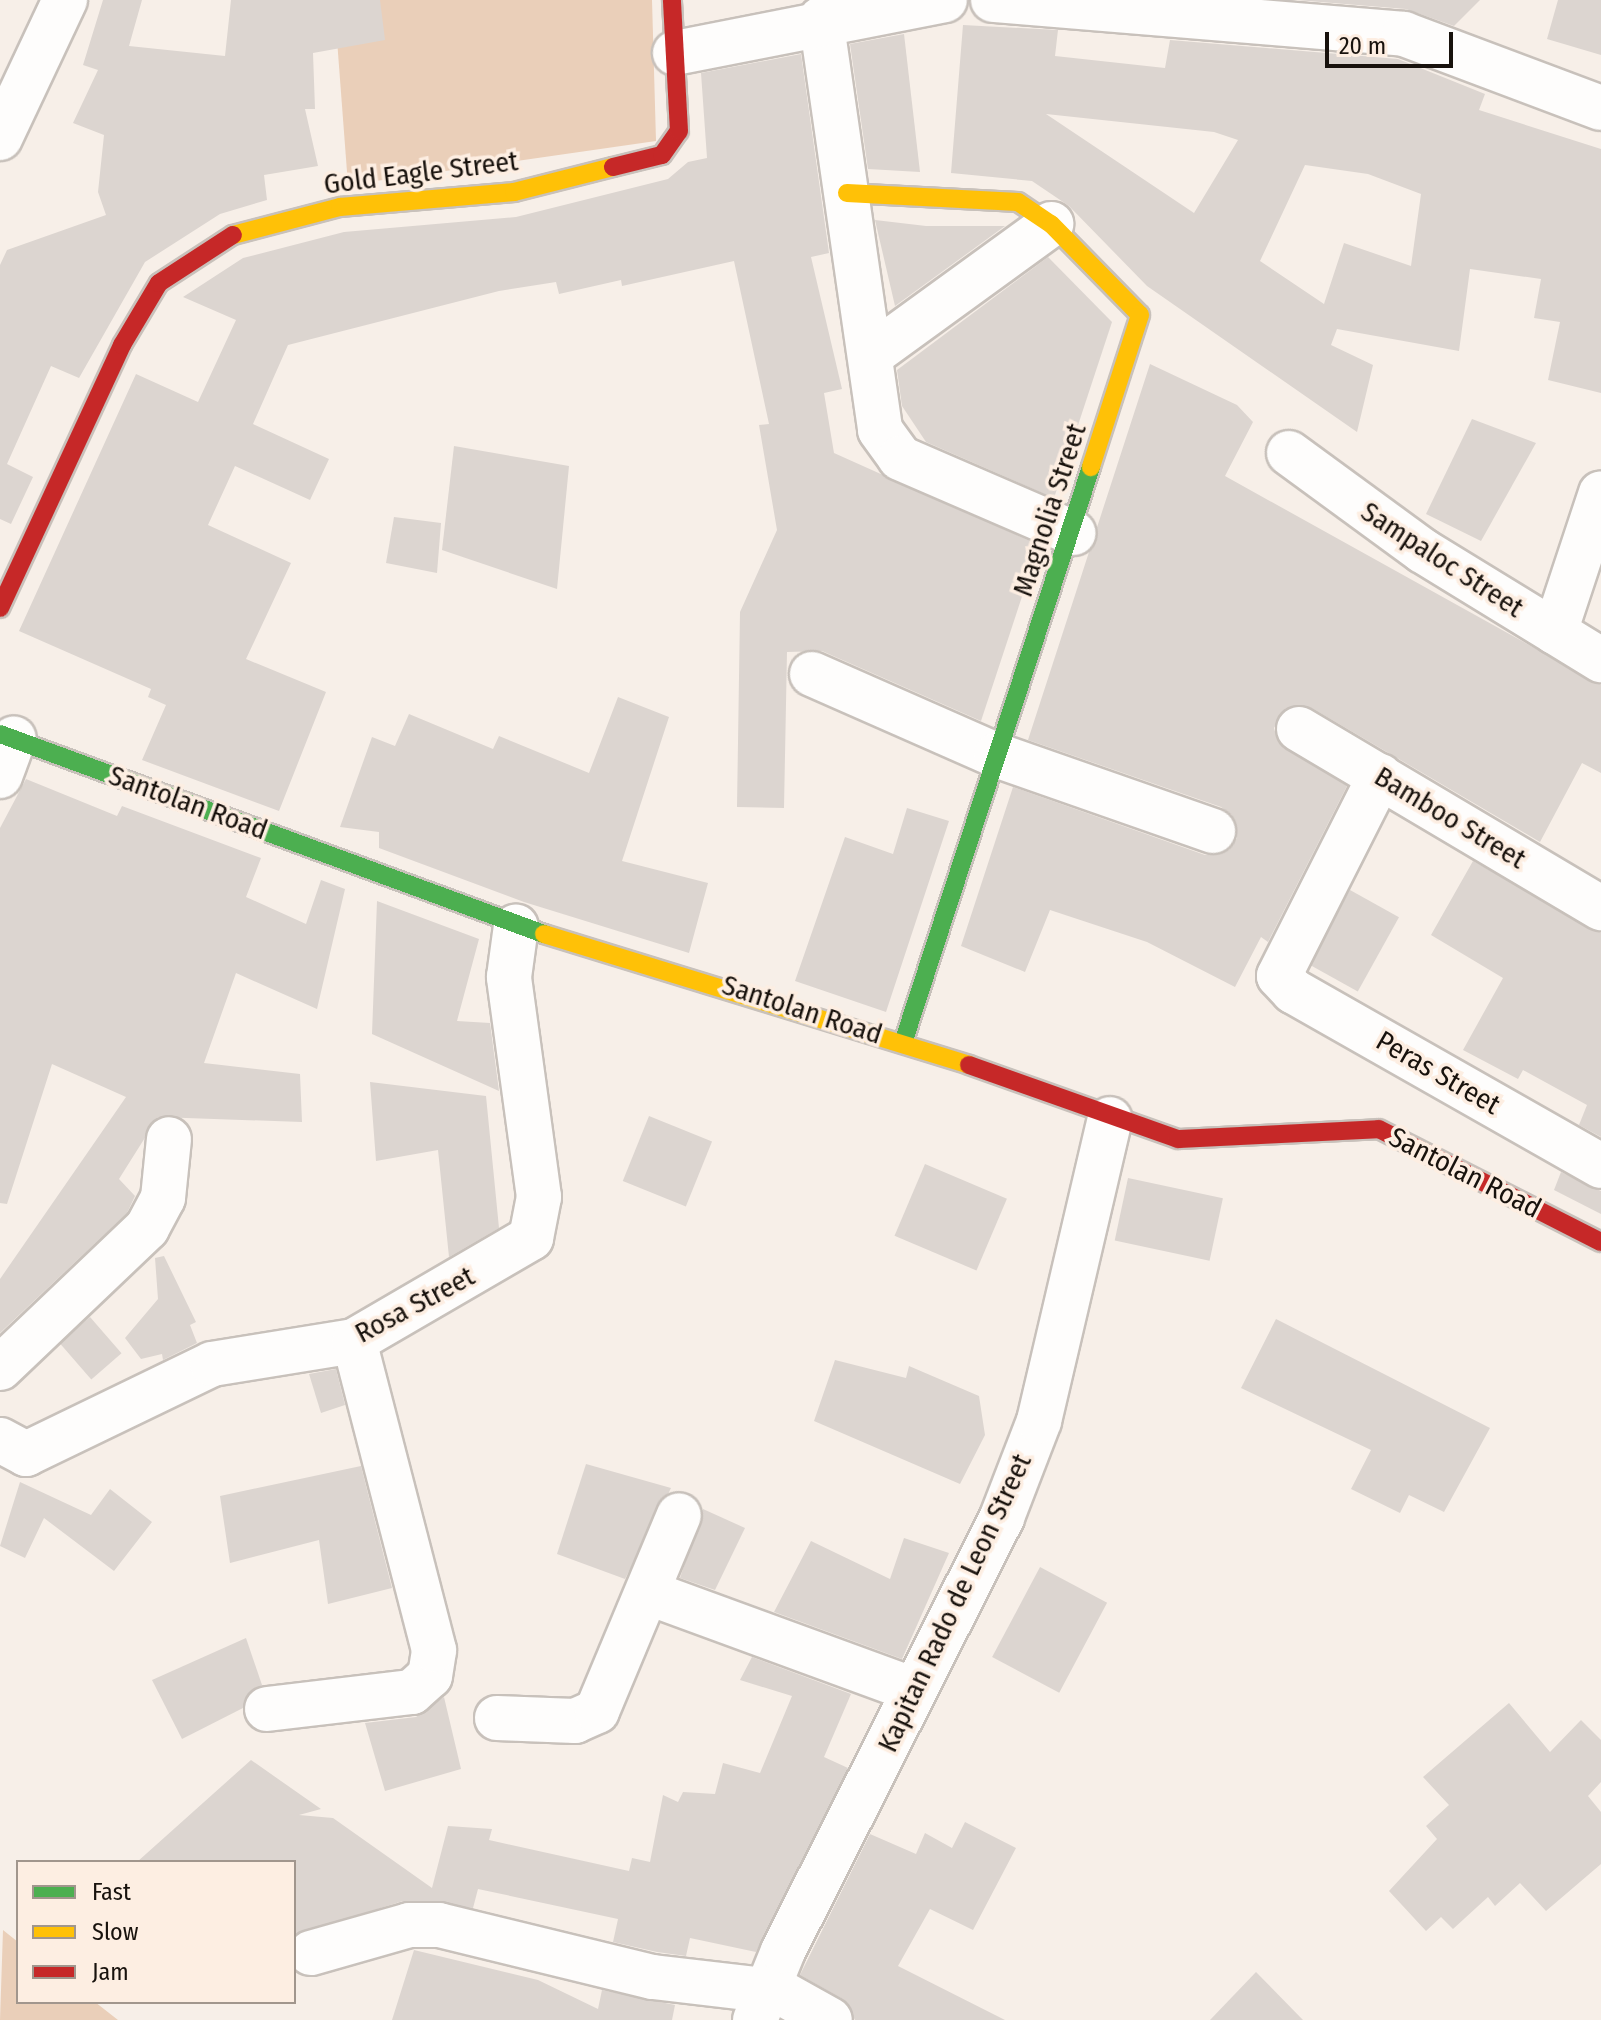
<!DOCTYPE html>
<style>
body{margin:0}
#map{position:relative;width:1601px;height:2020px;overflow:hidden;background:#f7efe8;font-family:"Fira Sans Condensed",sans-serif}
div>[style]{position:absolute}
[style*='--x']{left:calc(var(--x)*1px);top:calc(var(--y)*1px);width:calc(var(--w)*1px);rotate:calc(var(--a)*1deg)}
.green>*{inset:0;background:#eacfb9}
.building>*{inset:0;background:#dcd5d0;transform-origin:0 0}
.roads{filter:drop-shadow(2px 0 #c8c1bb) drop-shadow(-2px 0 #c8c1bb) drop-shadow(0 2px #c8c1bb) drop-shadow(0 -2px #c8c1bb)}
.street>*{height:44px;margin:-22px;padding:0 22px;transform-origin:22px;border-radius:22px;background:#fefdfc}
.fast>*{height:18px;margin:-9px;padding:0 9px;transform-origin:9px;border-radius:9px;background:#4caf50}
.slow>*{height:18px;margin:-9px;padding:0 9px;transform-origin:9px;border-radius:9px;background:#ffc107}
.jam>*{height:18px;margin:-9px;padding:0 9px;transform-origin:9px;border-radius:9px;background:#c62828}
span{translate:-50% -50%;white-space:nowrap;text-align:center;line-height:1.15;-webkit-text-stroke:7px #fdeee2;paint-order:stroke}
.street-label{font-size:28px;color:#18120d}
.legend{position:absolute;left:16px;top:1860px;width:280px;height:144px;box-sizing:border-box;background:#fdeee2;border:2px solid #a1968d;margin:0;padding:10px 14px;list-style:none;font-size:24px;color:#18120d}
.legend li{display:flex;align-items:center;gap:16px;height:40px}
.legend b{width:40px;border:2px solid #a1968d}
.scale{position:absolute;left:1325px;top:32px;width:128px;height:36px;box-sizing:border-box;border:4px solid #18120d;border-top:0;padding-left:10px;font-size:24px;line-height:28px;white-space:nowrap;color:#18120d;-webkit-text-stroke:6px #fdeee2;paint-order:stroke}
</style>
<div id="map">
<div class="green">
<i style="clip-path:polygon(334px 0,652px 0,656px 141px,348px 185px)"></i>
<i style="clip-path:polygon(3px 1930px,18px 1942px,18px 2002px,95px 2002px,118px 2020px,0 2020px)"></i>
</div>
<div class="building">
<i style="clip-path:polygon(103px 0,142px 0,129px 46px,225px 56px,231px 0,380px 0,385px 40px,313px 53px,315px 109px,305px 109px,318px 166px,264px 175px,267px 200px,220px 214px,145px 262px,79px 378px,51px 366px,7px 464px,33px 477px,11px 524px,0 519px,0 265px,7px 250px,106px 215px,98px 192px,104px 135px,73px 123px,98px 70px,83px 65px)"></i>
<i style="clip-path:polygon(1296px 0,1480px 0,1454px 26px,1406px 9px)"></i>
<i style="clip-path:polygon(1558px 0,1601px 0,1601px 55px,1547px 39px)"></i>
<i style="clip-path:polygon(evenodd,963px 25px,1058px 30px,1055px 56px,1165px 68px,1170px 40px,1398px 59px,1485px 94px,1479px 110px,1601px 149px,1601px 393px,1548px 380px,1560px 322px,1534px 318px,1541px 279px,1470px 269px,1459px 351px,1337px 329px,1331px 345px,1373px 365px,1357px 432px,1147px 286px,1069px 206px,1032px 181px,951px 173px,963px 25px,1046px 114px,1214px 132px,1238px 140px,1194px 213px,1046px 114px,963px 25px,1305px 165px,1368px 174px,1421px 194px,1411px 266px,1344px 243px,1324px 304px,1260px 261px,1305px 165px)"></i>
<i style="clip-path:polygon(904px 34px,920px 172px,868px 169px,850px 44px)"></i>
<i style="clip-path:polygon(801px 54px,829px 253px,811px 257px,842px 389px,824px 393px,834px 453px,1039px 545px,981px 721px,822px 651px,787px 652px,784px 808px,737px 807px,740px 612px,777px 530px,759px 425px,769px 424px,734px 261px,622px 286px,621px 280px,559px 294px,556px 282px,499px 291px,288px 345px,253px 424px,329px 459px,310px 500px,235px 466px,208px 525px,291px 563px,246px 659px,326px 692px,279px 811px,142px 760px,166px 705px,148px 697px,151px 689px,19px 631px,136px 374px,198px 402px,236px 320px,183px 297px,243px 258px,344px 232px,516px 217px,668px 179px,688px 162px,707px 158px,701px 73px)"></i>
<i style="clip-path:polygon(875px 220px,926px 226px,1005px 226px,895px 306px)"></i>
<i style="clip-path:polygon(1048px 257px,1112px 322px,1054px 498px,926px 442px,902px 406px,897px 370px)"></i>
<i style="clip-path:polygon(1150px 364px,1237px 405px,1253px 422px,1225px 476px,1601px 685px,1601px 773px,1582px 763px,1540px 842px,1312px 708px,1286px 708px,1274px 728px,1278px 742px,1347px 786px,1268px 942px,1261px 937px,1235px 987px,1147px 942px,1050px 910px,1025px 972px,961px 946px,1013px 787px,1205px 855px,1229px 850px,1237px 838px,1232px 815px,1221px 807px,1028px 740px)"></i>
<i style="clip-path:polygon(1472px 419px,1536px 443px,1481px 541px,1426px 514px)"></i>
<i style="clip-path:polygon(454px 446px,569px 466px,557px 589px,442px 550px)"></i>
<i style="clip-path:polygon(394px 517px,441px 523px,437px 573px,386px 563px)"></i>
<i style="clip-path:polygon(618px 697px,669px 717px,622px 861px,708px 883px,689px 953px,524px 902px,379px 848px,379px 832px,340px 827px,372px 737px,395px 746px,409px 714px,493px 749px,499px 736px,589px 773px)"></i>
<i style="clip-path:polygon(26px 779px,117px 816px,122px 806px,261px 858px,246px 897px,306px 924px,321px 880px,345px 889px,317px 1009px,236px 973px,204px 1063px,300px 1074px,302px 1122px,158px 1117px,119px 1179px,135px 1196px,127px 1213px,0 1333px,0 1279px,126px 1097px,52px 1064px,7px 1204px,0 1203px,0 828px)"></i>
<i style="clip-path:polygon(907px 808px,949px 821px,886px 1012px,795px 981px,845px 837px,893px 854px)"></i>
<i style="clip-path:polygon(1473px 861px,1601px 933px,1601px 1137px,1579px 1125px,1587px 1105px,1523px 1070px,1518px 1079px,1463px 1050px,1503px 978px,1431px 935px)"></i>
<i style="left:1350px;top:890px;width:56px;height:85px;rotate:29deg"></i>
<i style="clip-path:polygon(377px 901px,479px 939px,457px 1021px,490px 1023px,499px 1091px,372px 1034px)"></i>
<i style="clip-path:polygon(370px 1082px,486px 1096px,499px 1228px,449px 1257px,438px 1150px,376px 1161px)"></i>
<i style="left:649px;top:1116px;width:68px;height:70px;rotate:22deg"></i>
<i style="left:925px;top:1164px;width:89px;height:78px;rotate:23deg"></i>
<i style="clip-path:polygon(1561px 1172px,1601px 1191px,1601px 1214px,1554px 1190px)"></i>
<i style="left:1128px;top:1178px;width:97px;height:64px;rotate:12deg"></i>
<i style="clip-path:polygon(164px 1256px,196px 1322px,190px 1325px,197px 1343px,163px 1360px,162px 1354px,141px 1359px,125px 1338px,158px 1299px,155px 1258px)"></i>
<i style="left:90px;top:1317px;width:48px;height:40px;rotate:49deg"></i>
<i style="clip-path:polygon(1276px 1319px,1490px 1428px,1444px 1512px,1409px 1495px,1400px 1513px,1351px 1489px,1371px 1450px,1241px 1388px)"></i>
<i style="clip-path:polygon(835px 1360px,906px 1378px,909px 1366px,979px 1396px,985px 1435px,960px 1484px,814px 1421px)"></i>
<i style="clip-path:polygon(336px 1369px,345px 1405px,321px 1413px,309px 1374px)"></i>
<i style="clip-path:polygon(586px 1464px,671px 1488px,625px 1579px,557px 1554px)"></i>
<i style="clip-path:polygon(361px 1466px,392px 1588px,328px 1604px,319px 1540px,230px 1563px,220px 1496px)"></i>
<i style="clip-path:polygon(20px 1482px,91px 1515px,110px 1489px,152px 1522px,114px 1571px,44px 1518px,25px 1558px,0 1546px)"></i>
<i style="clip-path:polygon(703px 1509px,745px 1528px,715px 1590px,680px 1578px)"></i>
<i style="clip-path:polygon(904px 1538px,949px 1553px,902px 1659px,774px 1612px,811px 1541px,890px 1579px)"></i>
<i style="left:1040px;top:1567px;width:76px;height:102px;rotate:28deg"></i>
<i style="clip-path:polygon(246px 1638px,262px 1685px,243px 1708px,182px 1739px,152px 1680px)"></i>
<i style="clip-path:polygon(752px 1657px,851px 1694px,824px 1757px,848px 1768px,756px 1952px,690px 1938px,686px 1956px,657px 1952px,613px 1942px,618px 1919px,478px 1889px,473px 1908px,403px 1901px,294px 1935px,294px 1862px,137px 1862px,251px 1760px,321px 1809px,299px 1815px,333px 1818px,432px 1888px,448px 1826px,492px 1829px,489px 1840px,629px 1871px,632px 1858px,650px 1862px,663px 1795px,678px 1802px,683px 1792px,715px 1794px,723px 1763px,760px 1773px,792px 1696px,740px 1680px)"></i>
<i style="clip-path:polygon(444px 1697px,461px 1769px,385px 1791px,365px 1723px,416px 1717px)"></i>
<i style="clip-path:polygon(1509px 1703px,1550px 1752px,1581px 1720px,1601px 1740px,1601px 1782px,1588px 1796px,1601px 1812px,1601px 1864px,1546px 1911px,1520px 1883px,1495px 1906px,1488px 1897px,1453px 1929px,1441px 1917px,1426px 1931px,1389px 1891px,1437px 1839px,1426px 1826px,1449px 1805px,1423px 1777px)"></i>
<i style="clip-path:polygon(965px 1822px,1016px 1848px,973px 1930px,930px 1909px,898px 1966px,1005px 2020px,855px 2020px,843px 1999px,800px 1975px,870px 1834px,916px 1854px,925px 1833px,952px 1848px)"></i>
<i style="clip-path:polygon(414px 1950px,538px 1980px,598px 2009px,602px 1990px,675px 2005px,672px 2020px,392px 2020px)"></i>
<i style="clip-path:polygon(1256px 1972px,1303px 2020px,1210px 2020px)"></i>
</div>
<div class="roads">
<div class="street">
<i style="--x:993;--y:0;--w:412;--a:4.7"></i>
<i style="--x:1404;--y:34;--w:210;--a:20.6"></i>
<i style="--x:821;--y:19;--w:415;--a:81.8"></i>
<i style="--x:880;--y:430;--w:34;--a:54"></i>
<i style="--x:900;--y:458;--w:189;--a:23.4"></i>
<i style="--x:675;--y:53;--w:275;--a:-11.1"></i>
<i style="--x:0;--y:138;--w:153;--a:-64.8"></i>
<i style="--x:871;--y:355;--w:223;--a:-36"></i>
<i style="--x:1289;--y:453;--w:166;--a:36.2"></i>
<i style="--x:1423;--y:551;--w:209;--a:31.5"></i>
<i style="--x:1555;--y:632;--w:146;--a:-71.7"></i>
<i style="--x:812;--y:674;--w:201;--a:23.8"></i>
<i style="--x:996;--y:755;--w:230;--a:19.3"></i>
<i style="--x:1299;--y:729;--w:351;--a:30.7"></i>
<i style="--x:0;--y:776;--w:40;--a:-69.8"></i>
<i style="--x:1380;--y:776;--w:224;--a:116.8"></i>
<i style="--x:1279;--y:976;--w:21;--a:47"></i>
<i style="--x:1293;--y:991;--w:354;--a:29.6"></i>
<i style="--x:0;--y:1368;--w:203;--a:-43.6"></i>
<i style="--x:147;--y:1228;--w:34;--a:-62"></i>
<i style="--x:163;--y:1198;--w:59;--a:-84.2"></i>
<i style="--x:0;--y:1440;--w:30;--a:28"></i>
<i style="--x:26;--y:1454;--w:207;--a:-25.8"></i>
<i style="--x:212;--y:1364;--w:144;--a:-9.2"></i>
<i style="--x:354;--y:1341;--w:205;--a:-30.2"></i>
<i style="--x:531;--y:1238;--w:42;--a:-79"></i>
<i style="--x:539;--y:1197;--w:222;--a:-97.8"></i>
<i style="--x:509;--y:977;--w:51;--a:-82.2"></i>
<i style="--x:649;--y:1593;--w:282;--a:20.1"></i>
<i style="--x:267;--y:1709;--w:146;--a:-6.7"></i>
<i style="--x:412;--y:1692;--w:24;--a:-42"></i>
<i style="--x:430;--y:1676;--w:26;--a:-81"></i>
<i style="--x:434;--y:1650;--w:319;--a:-104.5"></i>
<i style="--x:497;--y:1718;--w:78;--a:2.2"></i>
<i style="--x:575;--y:1721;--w:24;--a:-24"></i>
<i style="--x:597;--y:1711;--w:212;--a:-67.3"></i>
<i style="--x:311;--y:1953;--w:102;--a:-15.9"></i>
<i style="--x:409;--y:1925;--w:30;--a:0"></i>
<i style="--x:439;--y:1925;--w:220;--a:13.7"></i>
<i style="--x:653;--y:1977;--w:128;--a:6.7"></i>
<i style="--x:780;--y:1992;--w:57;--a:29.2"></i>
<i style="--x:755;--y:2020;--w:74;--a:-67.9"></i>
<i style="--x:783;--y:1951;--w:486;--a:-63.2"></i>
<i style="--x:1002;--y:1517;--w:103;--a:-68.9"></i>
<i style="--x:1039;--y:1421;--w:310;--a:-76.8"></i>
</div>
<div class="fast">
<i style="--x:0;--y:734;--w:580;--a:20.19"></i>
<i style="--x:903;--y:1043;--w:606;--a:-71.92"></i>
</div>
<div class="slow">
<i style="--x:847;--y:193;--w:171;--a:3"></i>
<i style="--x:1018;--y:202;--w:40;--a:34"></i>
<i style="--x:1051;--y:224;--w:127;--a:45.6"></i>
<i style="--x:1140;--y:315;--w:160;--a:107.9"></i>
<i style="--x:233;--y:235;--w:111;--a:-14.7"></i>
<i style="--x:340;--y:207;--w:175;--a:-4.9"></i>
<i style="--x:514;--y:192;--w:102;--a:-14.2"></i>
<i style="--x:544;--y:934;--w:445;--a:17.1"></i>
</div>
<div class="jam">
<i style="--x:613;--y:167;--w:50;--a:-13.8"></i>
<i style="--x:662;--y:155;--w:29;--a:-55"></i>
<i style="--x:679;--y:131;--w:131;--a:-93.1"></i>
<i style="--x:0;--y:608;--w:290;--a:-65.1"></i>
<i style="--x:122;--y:345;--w:72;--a:-59.2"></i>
<i style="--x:159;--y:283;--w:88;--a:-33"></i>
<i style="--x:969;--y:1065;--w:222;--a:19.5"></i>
<i style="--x:1178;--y:1139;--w:201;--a:-2.8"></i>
<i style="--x:1379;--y:1129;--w:249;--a:27"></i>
</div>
</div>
<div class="street-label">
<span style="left:421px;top:173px;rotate:-7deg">Gold Eagle Street</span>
<span style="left:1050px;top:510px;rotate:-72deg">Magnolia Street</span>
<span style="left:1442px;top:560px;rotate:33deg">Sampaloc Street</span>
<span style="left:188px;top:803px;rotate:20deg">Santolan Road</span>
<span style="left:1450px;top:818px;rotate:31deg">Bamboo Street</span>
<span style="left:802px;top:1010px;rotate:18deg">Santolan Road</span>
<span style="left:1438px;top:1073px;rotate:30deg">Peras Street</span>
<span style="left:1465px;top:1173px;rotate:27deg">Santolan Road</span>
<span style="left:415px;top:1305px;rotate:-28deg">Rosa Street</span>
<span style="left:955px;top:1603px;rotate:-65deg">Kapitan Rado de Leon Street</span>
</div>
<ul class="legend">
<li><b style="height:10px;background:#4caf50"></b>Fast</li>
<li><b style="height:10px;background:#ffc107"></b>Slow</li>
<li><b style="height:10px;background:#c62828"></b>Jam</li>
</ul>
<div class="scale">20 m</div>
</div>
